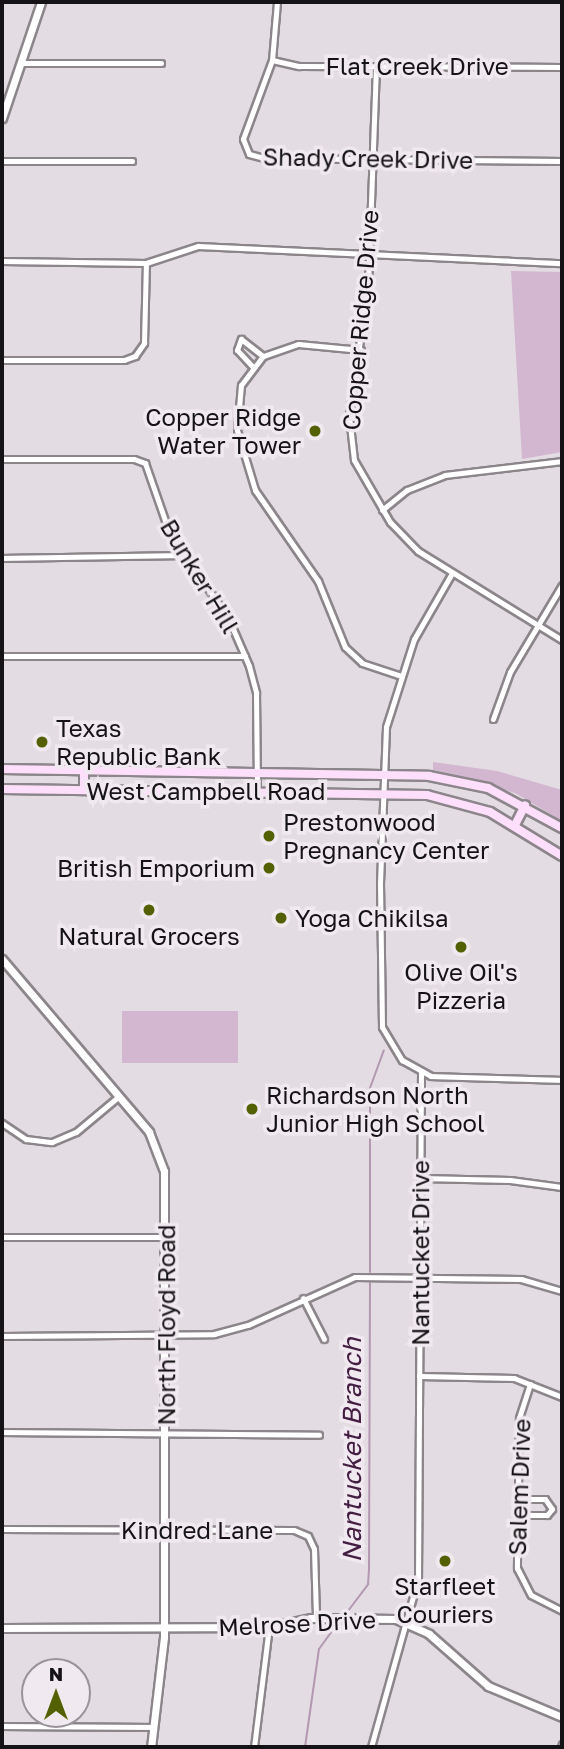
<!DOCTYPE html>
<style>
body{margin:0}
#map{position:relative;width:564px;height:1749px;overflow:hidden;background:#e3dce2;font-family:"Golos Text",sans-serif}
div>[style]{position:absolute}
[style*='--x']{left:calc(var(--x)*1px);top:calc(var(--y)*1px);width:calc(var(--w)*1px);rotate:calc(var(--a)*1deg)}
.green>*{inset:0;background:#d3b6d0;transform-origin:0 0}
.stream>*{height:2px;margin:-1px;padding:0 1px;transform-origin:1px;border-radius:1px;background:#b498b2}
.roads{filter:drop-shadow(2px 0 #8c868b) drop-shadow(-2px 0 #8c868b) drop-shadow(0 2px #8c868b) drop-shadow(0 -2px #8c868b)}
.minor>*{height:5px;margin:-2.5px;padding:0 2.5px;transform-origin:2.5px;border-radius:2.5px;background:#fff}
.tertiary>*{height:7px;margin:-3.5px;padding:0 3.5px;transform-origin:3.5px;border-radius:3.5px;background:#fff}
.secondary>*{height:8px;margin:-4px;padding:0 4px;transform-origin:4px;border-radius:4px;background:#fddffc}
.dots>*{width:19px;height:19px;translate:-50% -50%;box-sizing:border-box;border:4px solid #f0e9ef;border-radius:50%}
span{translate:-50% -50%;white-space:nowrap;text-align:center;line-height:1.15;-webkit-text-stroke:7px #f0e9ef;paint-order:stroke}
.street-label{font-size:24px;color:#151315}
.poi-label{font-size:24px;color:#151315}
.right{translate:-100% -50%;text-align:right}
.left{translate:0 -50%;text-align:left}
.water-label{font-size:26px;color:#431e42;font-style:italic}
.frame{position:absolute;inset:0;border:4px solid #151315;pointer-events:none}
.north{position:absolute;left:21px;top:1658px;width:70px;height:70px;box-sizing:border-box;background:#f0e9ef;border:2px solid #989398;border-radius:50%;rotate:0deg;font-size:19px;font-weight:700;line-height:28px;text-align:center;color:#151315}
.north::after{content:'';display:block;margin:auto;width:24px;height:32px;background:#546102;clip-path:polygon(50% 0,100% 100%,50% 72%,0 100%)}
</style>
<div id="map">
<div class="green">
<i style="clip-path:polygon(511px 271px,562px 272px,562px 452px,522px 459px)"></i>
<i style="clip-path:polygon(433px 762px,497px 771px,562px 790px,562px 821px,515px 793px,433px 770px)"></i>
<i style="left:122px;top:1011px;width:116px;height:52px"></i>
</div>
<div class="stream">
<i style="--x:370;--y:1272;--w:184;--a:-90"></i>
<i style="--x:370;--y:1088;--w:40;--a:-69.8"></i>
<i style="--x:348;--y:1611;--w:34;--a:-53"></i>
<i style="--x:368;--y:1584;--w:14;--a:-86"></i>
<i style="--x:369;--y:1570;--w:287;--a:-89.8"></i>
<i style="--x:305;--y:1747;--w:99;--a:-81.9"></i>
<i style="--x:319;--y:1649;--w:32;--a:-54"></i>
</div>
<div class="roads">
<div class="minor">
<i style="--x:277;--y:2;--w:58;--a:94.9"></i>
<i style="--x:272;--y:60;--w:84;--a:110.2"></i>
<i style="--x:243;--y:139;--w:16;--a:68"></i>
<i style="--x:249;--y:154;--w:16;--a:15"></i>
<i style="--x:264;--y:158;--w:298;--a:0.6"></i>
<i style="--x:272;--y:60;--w:28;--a:13"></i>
<i style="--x:299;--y:66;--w:263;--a:0.2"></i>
<i style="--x:20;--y:63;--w:141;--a:0"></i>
<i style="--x:376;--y:66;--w:219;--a:92.1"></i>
<i style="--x:368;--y:285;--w:132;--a:98.3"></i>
<i style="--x:349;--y:416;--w:44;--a:83.5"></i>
<i style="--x:354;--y:460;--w:72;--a:59.9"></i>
<i style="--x:390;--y:522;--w:40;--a:46"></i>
<i style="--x:418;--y:551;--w:169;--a:31.7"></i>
<i style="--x:2;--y:161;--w:130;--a:0"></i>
<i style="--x:2;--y:261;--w:144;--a:0.8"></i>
<i style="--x:146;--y:263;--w:55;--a:-18.1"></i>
<i style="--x:198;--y:246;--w:364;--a:2.7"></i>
<i style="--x:361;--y:350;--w:63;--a:-174.6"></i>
<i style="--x:298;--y:344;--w:37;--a:161"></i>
<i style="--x:263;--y:356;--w:36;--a:127"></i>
<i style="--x:241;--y:385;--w:45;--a:95.1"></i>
<i style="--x:237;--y:430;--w:63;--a:73.3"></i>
<i style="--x:255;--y:490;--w:111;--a:55.3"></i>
<i style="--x:318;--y:581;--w:71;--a:67.8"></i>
<i style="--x:345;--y:647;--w:23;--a:43"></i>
<i style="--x:362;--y:663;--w:41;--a:18.4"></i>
<i style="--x:2;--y:360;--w:122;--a:0"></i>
<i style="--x:124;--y:360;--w:12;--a:-20"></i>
<i style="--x:135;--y:356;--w:16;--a:-55"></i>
<i style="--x:144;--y:343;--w:80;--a:-88.6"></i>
<i style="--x:252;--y:366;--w:22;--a:-133"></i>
<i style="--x:237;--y:350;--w:12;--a:-70"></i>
<i style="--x:241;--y:339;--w:28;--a:38"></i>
<i style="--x:2;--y:459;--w:132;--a:0"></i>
<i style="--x:134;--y:459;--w:12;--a:20"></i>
<i style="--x:145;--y:463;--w:67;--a:70.8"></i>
<i style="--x:167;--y:526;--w:115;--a:56.7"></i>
<i style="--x:230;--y:622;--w:48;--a:66.6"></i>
<i style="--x:249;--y:666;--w:28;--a:75"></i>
<i style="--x:256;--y:693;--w:99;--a:89.4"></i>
<i style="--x:382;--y:510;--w:32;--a:-39"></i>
<i style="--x:407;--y:490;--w:41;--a:-21.5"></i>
<i style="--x:445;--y:475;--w:118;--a:-6.8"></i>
<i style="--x:2;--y:558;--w:181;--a:-0.9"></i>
<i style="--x:452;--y:573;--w:76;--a:119.9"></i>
<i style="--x:414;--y:639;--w:92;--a:107.7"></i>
<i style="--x:386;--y:727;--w:156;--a:92.2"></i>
<i style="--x:380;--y:883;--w:144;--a:89.2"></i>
<i style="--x:382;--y:1027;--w:39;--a:59"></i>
<i style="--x:402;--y:1060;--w:33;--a:29"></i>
<i style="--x:431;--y:1076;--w:131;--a:1.7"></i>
<i style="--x:2;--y:656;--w:243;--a:0"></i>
<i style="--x:493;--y:719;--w:50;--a:-70.1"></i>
<i style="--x:510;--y:672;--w:101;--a:-59.1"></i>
<i style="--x:2;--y:1123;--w:29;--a:34"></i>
<i style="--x:26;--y:1139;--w:26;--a:7"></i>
<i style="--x:52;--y:1142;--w:26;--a:-23"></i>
<i style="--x:76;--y:1132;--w:55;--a:-39.8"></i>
<i style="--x:421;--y:1178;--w:89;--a:1.3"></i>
<i style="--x:510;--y:1180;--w:52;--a:7.7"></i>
<i style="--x:2;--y:1237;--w:165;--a:0"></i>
<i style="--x:303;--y:1298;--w:46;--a:62.9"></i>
<i style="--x:2;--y:1336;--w:212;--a:-0.5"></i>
<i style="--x:214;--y:1334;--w:35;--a:-15"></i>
<i style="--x:248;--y:1325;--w:117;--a:-24.2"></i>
<i style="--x:355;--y:1277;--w:166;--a:0.7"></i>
<i style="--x:521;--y:1279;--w:43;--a:16.3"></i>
<i style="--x:419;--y:1376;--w:95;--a:1.2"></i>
<i style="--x:514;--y:1378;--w:52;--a:21.6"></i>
<i style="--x:530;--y:1384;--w:36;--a:108"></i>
<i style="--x:519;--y:1418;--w:150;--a:90.8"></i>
<i style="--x:517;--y:1568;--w:30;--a:63"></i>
<i style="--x:531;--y:1595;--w:35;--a:27"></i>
<i style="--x:2;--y:1432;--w:317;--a:0.5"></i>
<i style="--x:517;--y:1515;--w:30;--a:0"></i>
<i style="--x:547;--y:1515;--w:8;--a:-50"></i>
<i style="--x:552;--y:1509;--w:12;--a:-125"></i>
<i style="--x:545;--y:1499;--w:28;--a:180"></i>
<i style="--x:2;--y:1529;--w:292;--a:0.2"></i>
<i style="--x:294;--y:1530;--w:15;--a:23"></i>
<i style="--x:308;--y:1536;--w:14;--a:65"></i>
<i style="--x:314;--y:1549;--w:69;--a:88.3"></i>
<i style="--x:2;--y:1726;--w:152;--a:0.4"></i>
<i style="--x:254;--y:1747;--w:121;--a:-82.9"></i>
<i style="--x:371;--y:1747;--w:174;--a:-74.4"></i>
<i style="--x:418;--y:1579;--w:506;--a:-89.66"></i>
<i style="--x:561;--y:1747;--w:3;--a:-72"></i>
</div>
<div class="tertiary">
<i style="--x:2;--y:118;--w:122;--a:-71.4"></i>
<i style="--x:2;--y:959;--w:227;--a:49.6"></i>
<i style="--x:149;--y:1132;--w:42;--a:69"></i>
<i style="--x:164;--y:1171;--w:466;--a:90"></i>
<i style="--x:164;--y:1637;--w:111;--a:96.7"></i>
<i style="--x:2;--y:1628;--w:267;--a:-0.2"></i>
<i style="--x:269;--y:1627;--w:43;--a:-12.1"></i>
<i style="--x:311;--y:1618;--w:85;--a:0.7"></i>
<i style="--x:396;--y:1619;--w:36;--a:24"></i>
<i style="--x:429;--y:1634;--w:79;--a:41.4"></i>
<i style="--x:488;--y:1686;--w:80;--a:22.7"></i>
</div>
<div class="secondary">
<i style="--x:2;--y:769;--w:427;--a:0.9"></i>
<i style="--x:429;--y:776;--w:60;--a:11.5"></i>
<i style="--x:488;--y:788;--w:84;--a:28.4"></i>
<i style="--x:84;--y:770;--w:20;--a:90"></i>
<i style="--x:2;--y:789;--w:425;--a:0.8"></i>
<i style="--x:427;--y:795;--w:65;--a:15.1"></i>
<i style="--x:490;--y:812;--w:84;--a:31.4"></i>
<i style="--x:515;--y:825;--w:22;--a:-63"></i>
</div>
</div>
<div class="dots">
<i style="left:315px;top:431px;background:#546102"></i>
<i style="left:42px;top:742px;background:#546102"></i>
<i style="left:269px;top:836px;background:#546102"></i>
<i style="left:269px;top:868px;background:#546102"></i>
<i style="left:149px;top:910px;background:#546102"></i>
<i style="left:281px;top:918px;background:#546102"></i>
<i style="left:461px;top:947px;background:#546102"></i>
<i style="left:252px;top:1109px;background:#546102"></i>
<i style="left:445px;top:1561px;background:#546102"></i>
</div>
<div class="street-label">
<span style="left:417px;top:66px">Flat Creek Drive</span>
<span style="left:368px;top:158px;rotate:1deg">Shady Creek Drive</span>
<span style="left:360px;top:320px;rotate:-85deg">Copper Ridge Drive</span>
<span style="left:200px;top:576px;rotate:59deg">Bunker Hill</span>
<span style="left:206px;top:791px">West Campbell Road</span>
<span style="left:420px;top:1253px;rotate:-90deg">Nantucket Drive</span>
<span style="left:166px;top:1325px;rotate:-90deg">North Floyd Road</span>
<span style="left:519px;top:1487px;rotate:-88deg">Salem Drive</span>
<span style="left:197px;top:1530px">Kindred Lane</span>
<span style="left:297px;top:1623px;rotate:-3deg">Melrose Drive</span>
</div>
<div class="poi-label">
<span class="right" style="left:301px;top:431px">Copper Ridge<br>Water Tower</span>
<span class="left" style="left:56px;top:742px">Texas<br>Republic Bank</span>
<span class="left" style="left:283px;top:836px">Prestonwood<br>Pregnancy Center</span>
<span class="right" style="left:255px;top:868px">British Emporium</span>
<span class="left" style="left:295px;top:918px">Yoga Chikilsa</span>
<span style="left:149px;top:936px">Natural Grocers</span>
<span style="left:461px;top:986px">Olive Oil's<br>Pizzeria</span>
<span class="left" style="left:266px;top:1109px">Richardson North<br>Junior High School</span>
<span style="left:445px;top:1600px">Starfleet<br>Couriers</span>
</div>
<div class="water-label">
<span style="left:352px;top:1450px;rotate:-90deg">Nantucket Branch</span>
</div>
<div class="frame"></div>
<div class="north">N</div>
</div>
